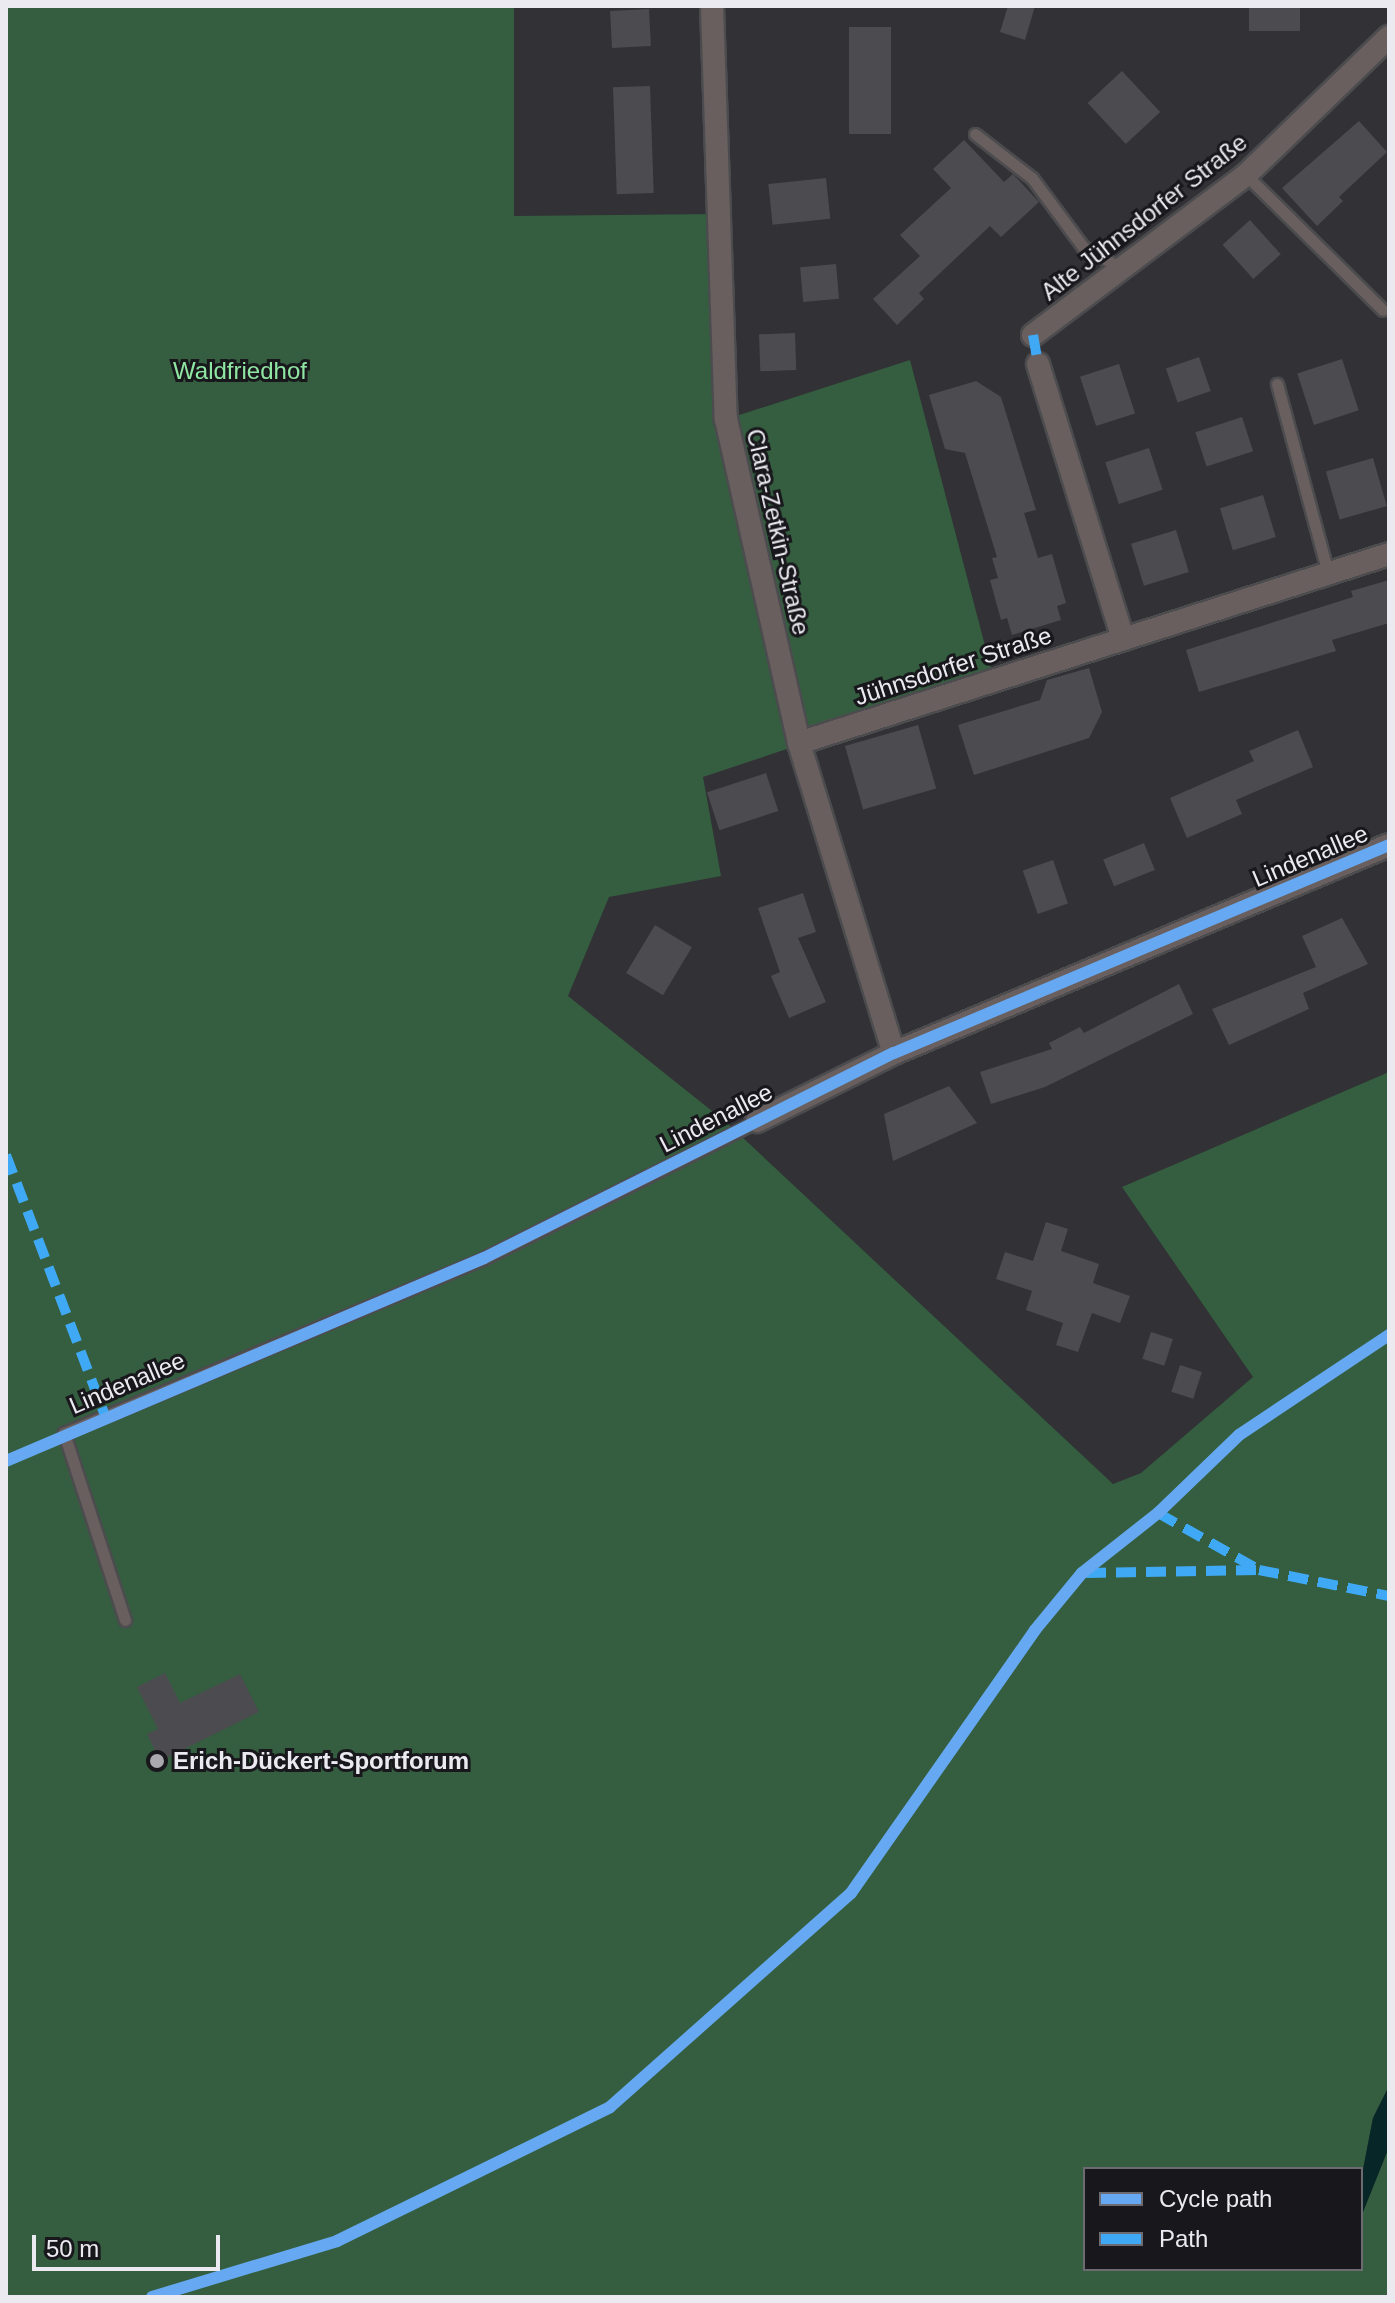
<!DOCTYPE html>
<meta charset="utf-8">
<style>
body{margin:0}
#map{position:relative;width:1395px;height:2303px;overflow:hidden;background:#313136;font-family:Arial,sans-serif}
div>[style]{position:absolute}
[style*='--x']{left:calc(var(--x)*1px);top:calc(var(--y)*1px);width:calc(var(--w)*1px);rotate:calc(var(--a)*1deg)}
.green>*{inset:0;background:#345e3f}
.water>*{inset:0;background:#072628}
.building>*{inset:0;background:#4c4b50;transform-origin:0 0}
.roads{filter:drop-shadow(2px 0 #4c4c4f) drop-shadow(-2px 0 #4c4c4f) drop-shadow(0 2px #4c4c4f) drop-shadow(0 -2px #4c4c4f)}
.lane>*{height:11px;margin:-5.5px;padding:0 5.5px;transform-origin:5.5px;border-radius:5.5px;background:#685f5e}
.street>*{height:22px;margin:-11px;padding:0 11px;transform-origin:11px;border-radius:11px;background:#685f5e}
.quiet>*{height:10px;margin-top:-5px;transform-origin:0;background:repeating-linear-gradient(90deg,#3fa9f5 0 20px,transparent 0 30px)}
.cycleway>*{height:12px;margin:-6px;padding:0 6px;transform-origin:6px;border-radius:6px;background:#66a8f1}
.dots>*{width:22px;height:22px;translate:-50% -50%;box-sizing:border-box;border:4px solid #18171c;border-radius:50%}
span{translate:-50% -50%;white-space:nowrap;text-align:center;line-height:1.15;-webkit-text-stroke:6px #18171c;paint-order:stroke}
.street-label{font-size:24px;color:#ebeaf1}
.park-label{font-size:24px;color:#8fe5a2}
.poi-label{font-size:24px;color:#ebeaf1;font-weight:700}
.left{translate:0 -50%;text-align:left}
.frame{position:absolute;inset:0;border:8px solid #ebeaf1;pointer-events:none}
.legend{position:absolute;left:1083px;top:2167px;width:280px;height:104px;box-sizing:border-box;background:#18171c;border:2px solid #6c6b71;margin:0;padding:10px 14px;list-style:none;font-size:24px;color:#ebeaf1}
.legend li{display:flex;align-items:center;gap:16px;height:40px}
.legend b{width:40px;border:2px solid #6c6b71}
.scale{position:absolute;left:32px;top:2235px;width:188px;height:36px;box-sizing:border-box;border:4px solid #ebeaf1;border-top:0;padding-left:10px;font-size:24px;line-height:28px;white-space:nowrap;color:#ebeaf1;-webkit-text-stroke:6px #18171c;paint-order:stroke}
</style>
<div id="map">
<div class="green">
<i style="clip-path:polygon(6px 6px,514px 6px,514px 216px,716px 214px,727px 419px,910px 360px,994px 680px,703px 777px,721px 876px,609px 897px,568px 996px,727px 1123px,1113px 1484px,1141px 1473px,1253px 1377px,1122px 1187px,1389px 1072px,1389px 2086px,1373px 2118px,1361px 2180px,1361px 2169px,1085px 2169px,1085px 2269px,1361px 2269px,1361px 2217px,1389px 2147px,1389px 2297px,6px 2297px)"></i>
</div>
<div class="water">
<i style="clip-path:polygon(1389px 2086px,1389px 2147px,1361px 2217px,1361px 2180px,1373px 2118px)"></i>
</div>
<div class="building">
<i style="clip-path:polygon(1008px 6px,1035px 6px,1025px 40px,1000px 32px)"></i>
<i style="left:1249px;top:6px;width:51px;height:25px"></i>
<i style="left:649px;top:9px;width:37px;height:39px;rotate:87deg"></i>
<i style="left:849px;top:27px;width:42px;height:107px"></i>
<i style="left:1122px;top:71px;width:56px;height:47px;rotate:47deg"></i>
<i style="left:650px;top:86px;width:107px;height:37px;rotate:88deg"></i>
<i style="clip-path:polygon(1359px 121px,1387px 152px,1339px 197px,1343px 201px,1317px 226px,1282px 188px)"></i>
<i style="clip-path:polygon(964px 140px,1004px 182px,1013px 174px,1039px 202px,1001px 237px,990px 226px,919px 293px,924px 299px,897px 325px,873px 299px,920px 256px,900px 235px,951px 188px,933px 169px)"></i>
<i style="left:826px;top:178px;width:41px;height:58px;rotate:84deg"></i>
<i style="left:1250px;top:220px;width:46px;height:37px;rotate:48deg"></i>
<i style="left:836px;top:264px;width:35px;height:36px;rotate:85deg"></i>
<i style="left:795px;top:333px;width:37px;height:36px;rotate:88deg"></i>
<i style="left:1199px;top:357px;width:36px;height:35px;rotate:71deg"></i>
<i style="left:1342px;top:359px;width:54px;height:47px;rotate:72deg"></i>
<i style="left:1119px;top:364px;width:52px;height:41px;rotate:72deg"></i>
<i style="clip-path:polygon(976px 381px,1001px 397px,1036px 510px,1024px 513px,1038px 558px,1052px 554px,1066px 603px,1057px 606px,1061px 620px,1012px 635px,1007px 618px,1001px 620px,990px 580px,998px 578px,992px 558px,997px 557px,965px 453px,945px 449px,929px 395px)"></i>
<i style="left:1242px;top:417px;width:36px;height:49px;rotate:72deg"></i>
<i style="left:1149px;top:448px;width:44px;height:46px;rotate:72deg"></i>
<i style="left:1373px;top:458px;width:50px;height:49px;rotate:74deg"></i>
<i style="left:1263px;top:495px;width:44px;height:45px;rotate:73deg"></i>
<i style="left:1176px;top:530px;width:44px;height:47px;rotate:73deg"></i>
<i style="clip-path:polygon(1389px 580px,1389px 623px,1332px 640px,1336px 651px,1199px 692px,1186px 650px,1353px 597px,1351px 591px)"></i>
<i style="clip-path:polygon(1089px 668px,1102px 712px,1089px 738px,974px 775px,958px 725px,1040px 700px,1047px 680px)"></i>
<i style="left:918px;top:725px;width:66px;height:76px;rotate:74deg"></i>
<i style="clip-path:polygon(1298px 730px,1313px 767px,1236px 800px,1242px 814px,1187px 838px,1170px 798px,1254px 761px,1249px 751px)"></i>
<i style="left:766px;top:773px;width:40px;height:62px;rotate:72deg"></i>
<i style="left:1144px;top:843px;width:29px;height:44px;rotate:68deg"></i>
<i style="left:1053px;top:860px;width:46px;height:32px;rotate:71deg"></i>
<i style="clip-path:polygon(803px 893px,816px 932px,798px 938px,826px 1002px,789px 1018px,771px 976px,780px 972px,758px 908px)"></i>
<i style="clip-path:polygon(1342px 918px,1368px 964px,1303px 993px,1309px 1009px,1229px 1045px,1212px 1009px,1316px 967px,1302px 936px)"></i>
<i style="left:655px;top:925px;width:43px;height:56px;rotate:31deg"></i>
<i style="clip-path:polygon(1179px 984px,1193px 1014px,1045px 1087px,991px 1104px,980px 1072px,1052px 1049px,1049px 1043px,1080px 1027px,1084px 1033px)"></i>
<i style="clip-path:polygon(949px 1086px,977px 1123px,893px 1161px,884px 1114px)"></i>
<i style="clip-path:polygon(1046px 1222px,1068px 1229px,1061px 1251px,1099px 1264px,1093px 1283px,1130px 1296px,1120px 1323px,1092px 1313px,1078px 1352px,1056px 1345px,1063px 1323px,1026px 1310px,1032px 1291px,996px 1279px,1005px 1252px,1033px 1261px)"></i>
<i style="left:1151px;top:1332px;width:23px;height:28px;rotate:18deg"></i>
<i style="left:1180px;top:1365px;width:23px;height:28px;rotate:18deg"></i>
<i style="clip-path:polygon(165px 1673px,180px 1703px,240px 1674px,259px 1712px,160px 1761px,147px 1734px,158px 1729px,137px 1687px)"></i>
</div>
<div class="roads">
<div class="lane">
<i style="--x:975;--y:134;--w:72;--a:37.7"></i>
<i style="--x:1032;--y:178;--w:86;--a:53.5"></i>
<i style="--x:1083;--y:247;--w:43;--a:28.9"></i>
<i style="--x:1246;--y:175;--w:192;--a:44.6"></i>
<i style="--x:1277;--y:384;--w:196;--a:74.9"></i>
<i style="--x:125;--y:1620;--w:197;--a:-108.1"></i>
<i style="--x:64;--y:1433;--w:455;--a:-22.6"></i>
<i style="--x:484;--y:1258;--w:305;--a:-26.6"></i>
</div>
<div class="street">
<i style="--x:712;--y:6;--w:413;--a:88.1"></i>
<i style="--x:726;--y:419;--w:332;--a:77.3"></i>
<i style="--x:799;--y:743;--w:324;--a:73"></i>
<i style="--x:1033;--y:335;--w:266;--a:-36.9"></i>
<i style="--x:1246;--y:175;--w:199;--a:-44"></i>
<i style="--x:1038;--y:364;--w:288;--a:72.8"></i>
<i style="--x:799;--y:743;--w:620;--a:-17.76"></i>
<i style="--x:757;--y:1121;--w:153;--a:-26.4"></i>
<i style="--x:894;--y:1053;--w:537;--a:-22.79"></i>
</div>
</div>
<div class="quiet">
<i style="--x:1033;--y:335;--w:29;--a:80"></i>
<i style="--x:6;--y:1155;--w:279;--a:69.2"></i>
<i style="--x:1158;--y:1513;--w:116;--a:29.4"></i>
<i style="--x:1086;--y:1573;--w:173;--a:-1"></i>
<i style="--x:1259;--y:1570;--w:133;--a:11.3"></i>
</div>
<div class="cycleway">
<i style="--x:6;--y:1461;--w:519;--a:-23.01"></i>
<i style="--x:484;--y:1258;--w:458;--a:-26.6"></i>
<i style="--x:894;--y:1053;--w:537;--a:-22.79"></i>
<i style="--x:152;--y:2297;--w:193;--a:-16.8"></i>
<i style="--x:337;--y:2241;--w:304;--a:-26.1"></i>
<i style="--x:610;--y:2107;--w:322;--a:-41.6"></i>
<i style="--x:851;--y:1893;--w:321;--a:-55"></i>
<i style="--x:1035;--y:1630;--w:74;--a:-50.5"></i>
<i style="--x:1082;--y:1573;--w:97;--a:-38.3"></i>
<i style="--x:1158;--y:1513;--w:112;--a:-43.9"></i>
<i style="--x:1239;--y:1435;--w:180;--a:-33.7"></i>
</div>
<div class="dots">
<i style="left:157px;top:1761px;background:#aaa9b0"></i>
</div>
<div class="street-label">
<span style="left:1144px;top:217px;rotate:-38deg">Alte Jühnsdorfer Straße</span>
<span style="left:778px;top:532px;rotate:77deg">Clara-Zetkin-Straße</span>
<span style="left:953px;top:666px;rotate:-18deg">Jühnsdorfer Straße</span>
<span style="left:1310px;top:856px;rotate:-23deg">Lindenallee</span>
<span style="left:716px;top:1118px;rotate:-27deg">Lindenallee</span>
<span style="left:127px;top:1383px;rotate:-23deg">Lindenallee</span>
</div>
<div class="park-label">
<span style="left:240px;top:371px">Waldfriedhof</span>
</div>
<div class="poi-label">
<span class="left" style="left:173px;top:1761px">Erich-Dückert-Sportforum</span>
</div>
<div class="frame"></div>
<ul class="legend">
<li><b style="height:10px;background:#66a8f1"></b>Cycle path</li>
<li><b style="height:10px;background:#3fa9f5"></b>Path</li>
</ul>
<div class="scale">50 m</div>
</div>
